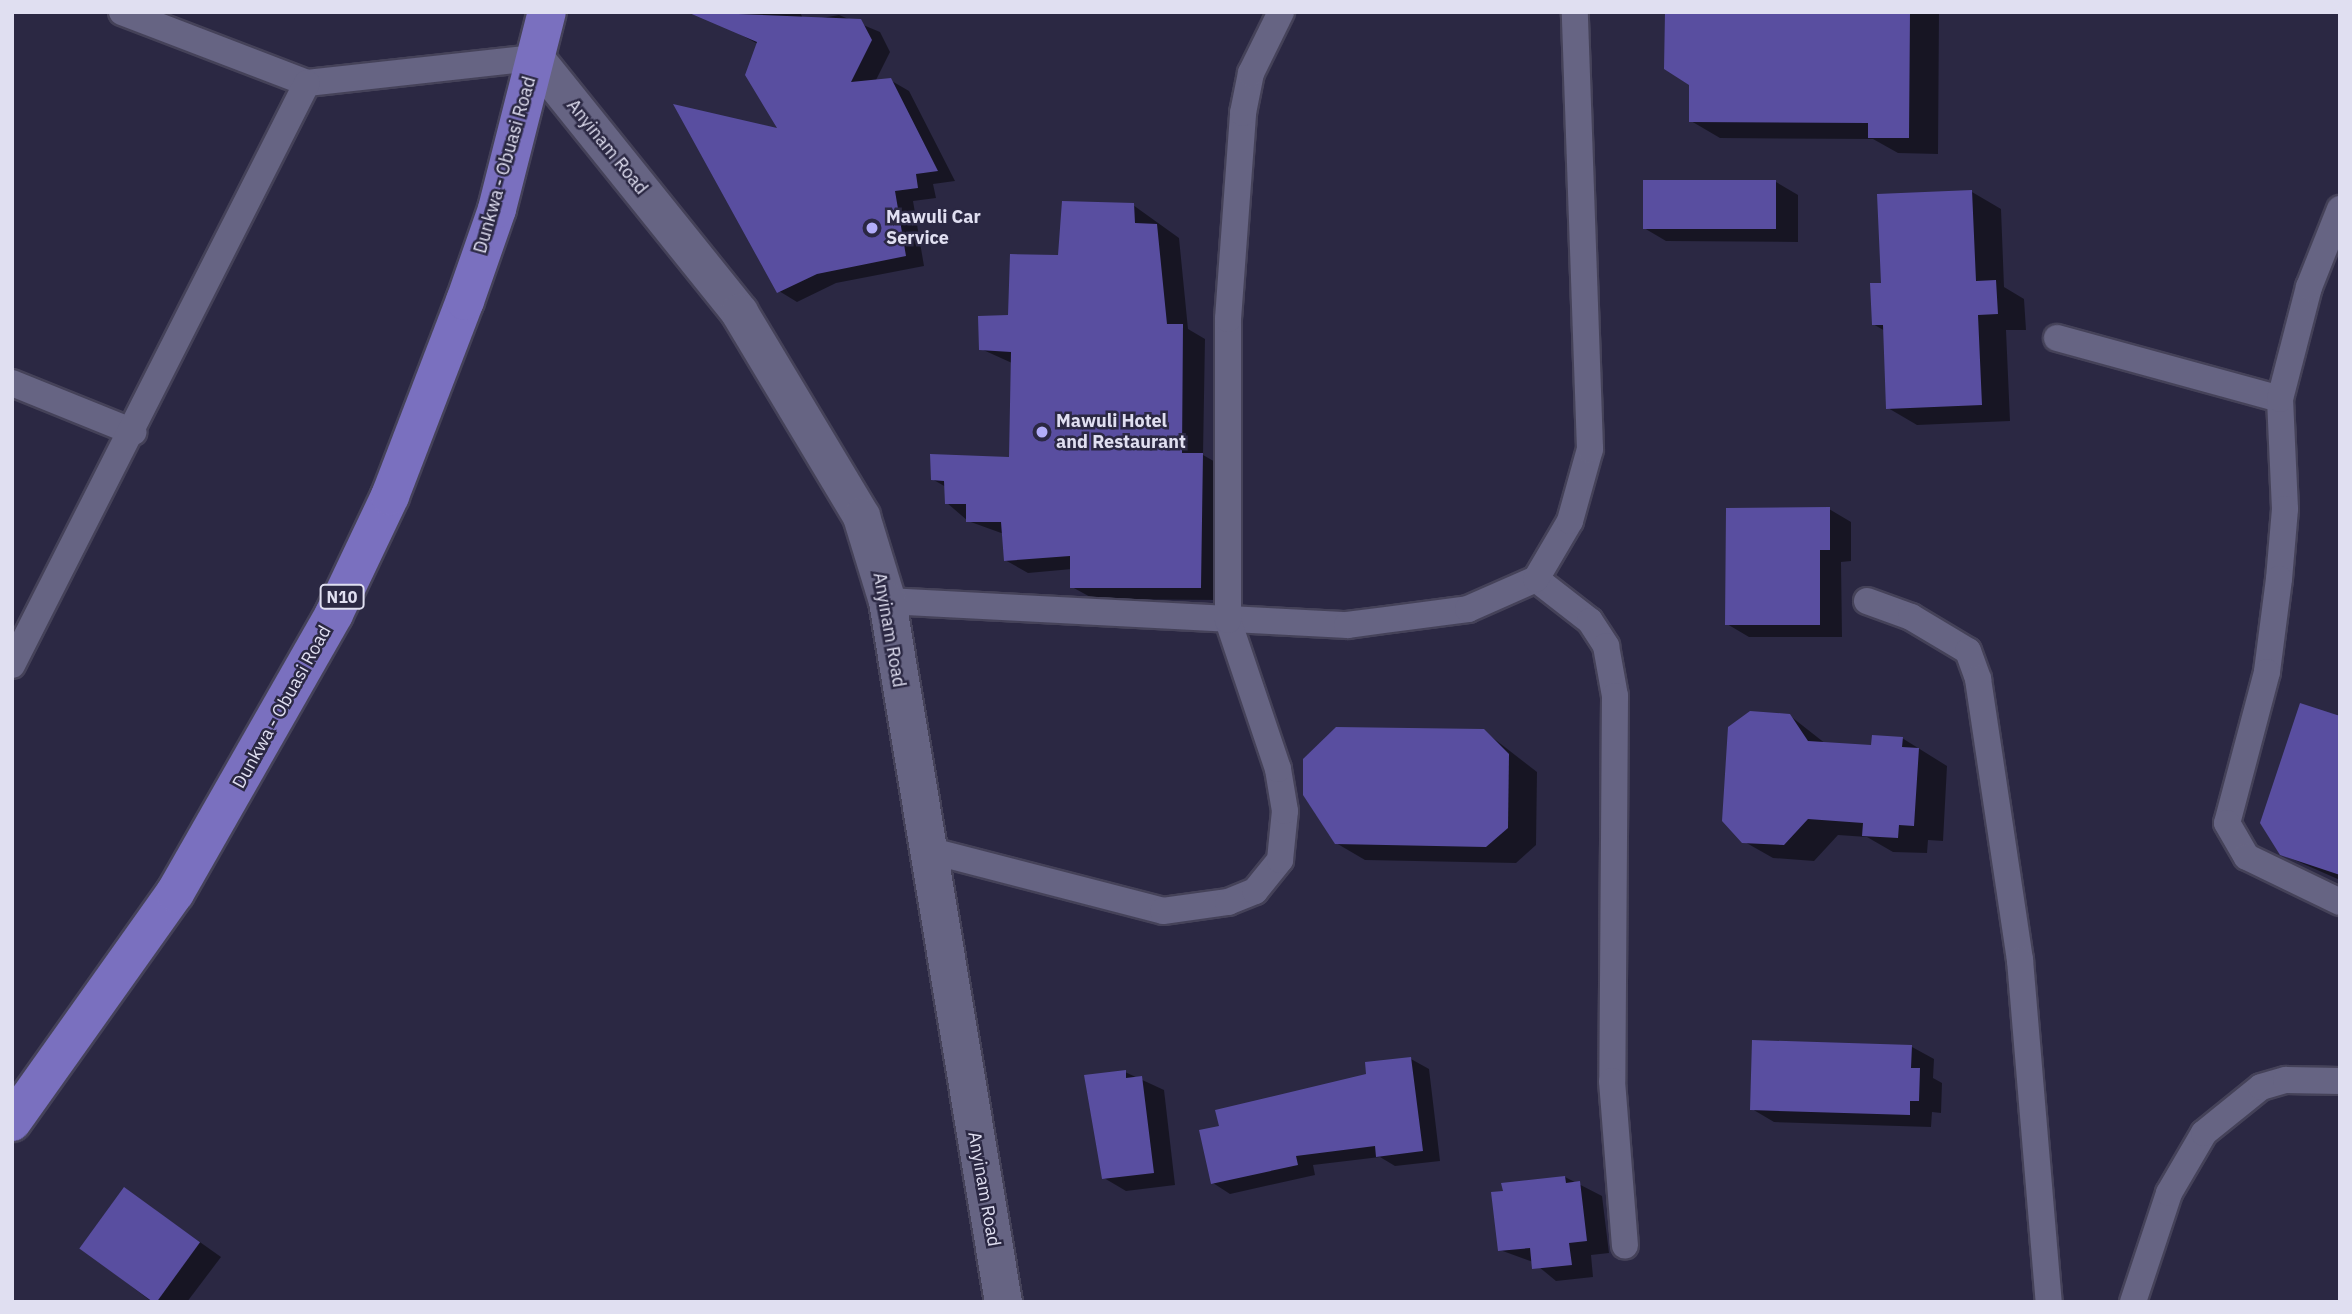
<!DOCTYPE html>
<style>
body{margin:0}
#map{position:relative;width:2352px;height:1314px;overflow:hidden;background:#2b2843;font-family:"IBM Plex Sans",sans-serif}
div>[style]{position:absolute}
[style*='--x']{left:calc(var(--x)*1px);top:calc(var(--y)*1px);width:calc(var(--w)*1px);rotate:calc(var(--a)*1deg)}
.shadow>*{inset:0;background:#0007}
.building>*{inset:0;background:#594ea0;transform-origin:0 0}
.roads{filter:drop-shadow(2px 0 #454259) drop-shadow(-2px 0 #454259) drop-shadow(0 2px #454259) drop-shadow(0 -2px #454259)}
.street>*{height:26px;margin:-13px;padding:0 13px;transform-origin:13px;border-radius:13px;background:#666483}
.secondary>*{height:37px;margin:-18.5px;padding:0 18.5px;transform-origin:18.5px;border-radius:18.5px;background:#666483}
.primary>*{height:38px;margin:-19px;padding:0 19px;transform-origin:19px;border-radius:19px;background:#7a70bf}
.dots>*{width:19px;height:19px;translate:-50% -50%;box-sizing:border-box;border:4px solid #2b2843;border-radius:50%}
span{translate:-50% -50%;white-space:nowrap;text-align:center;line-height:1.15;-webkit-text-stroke:5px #2b2843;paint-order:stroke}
.shield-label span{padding:2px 5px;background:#2b2843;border:2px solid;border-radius:5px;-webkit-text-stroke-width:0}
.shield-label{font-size:16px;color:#e0dff1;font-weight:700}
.street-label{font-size:18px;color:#e0dff1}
.poi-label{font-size:18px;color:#e0dff1;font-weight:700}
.left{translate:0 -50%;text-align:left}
.frame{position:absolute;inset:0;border:14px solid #e0dff1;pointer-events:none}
</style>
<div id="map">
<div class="shadow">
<i style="clip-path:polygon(725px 12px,800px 12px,804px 21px,839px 15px,880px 32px,890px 52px,875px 82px,890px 80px,909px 91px,955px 181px,933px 184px,936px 198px,913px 201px,924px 266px,836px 283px,797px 302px,779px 291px,781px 130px,758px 44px,732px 30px)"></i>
<i style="clip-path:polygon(1672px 12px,1939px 12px,1938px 154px,1898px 153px,1873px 139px,1720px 138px,1691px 121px,1691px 84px)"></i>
<i style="clip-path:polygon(1776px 182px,1798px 195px,1798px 242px,1666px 241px,1644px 228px)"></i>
<i style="clip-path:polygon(1972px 192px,2001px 209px,2004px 287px,2024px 299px,2026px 330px,2006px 330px,2010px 421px,1917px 425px,1888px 408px,1885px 331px,1873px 324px,1883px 284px)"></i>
<i style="clip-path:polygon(1133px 205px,1179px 238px,1188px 329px,1205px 339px,1203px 455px,1224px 467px,1223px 600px,1094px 599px,1072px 587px,1072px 569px,1028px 573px,1005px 560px,1004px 534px,968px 521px,947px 503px,946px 487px,932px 479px,1010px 458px,1012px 363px,981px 349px,1060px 257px)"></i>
<i style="clip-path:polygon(1829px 509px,1851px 522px,1851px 561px,1841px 562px,1842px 637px,1749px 637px,1727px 624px)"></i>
<i style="clip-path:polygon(1789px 715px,1826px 744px,1873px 747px,1902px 738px,1947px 766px,1943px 841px,1928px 840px,1927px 853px,1893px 852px,1867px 837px,1838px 835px,1814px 861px,1773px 858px,1743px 841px)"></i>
<i style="clip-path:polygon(2340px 718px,2340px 880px,2281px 854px)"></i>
<i style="clip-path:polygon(1484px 731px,1537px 772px,1536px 845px,1516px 863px,1365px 860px,1336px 843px)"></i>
<i style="clip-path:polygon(1912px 1047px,1934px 1059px,1933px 1078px,1942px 1083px,1941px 1113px,1932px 1112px,1931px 1127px,1774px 1122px,1752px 1109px)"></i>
<i style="clip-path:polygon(1411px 1059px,1429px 1069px,1440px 1161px,1395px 1166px,1380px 1157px,1313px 1165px,1315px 1175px,1230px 1194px,1213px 1183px,1221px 1127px)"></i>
<i style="clip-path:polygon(1125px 1072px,1164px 1090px,1175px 1185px,1126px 1191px,1104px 1178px)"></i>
<i style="clip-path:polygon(1565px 1177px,1602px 1196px,1609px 1253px,1591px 1255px,1593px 1277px,1556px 1281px,1533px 1262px,1500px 1250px)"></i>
<i style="clip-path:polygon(125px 1189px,221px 1257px,187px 1302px,152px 1302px,81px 1248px)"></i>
</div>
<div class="building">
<i style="clip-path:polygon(687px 12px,861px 19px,872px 40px,851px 82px,891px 78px,938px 171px,916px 174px,918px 188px,895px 191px,906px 256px,817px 274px,777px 293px,673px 104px,777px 128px,745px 75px,757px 42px)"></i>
<i style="clip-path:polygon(1665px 12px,1910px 12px,1909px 138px,1868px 138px,1868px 123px,1689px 122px,1689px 85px,1664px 69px)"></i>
<i style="left:1643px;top:180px;width:133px;height:49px"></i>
<i style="clip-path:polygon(1972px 190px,1976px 281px,1996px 280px,1998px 314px,1978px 315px,1982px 405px,1886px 409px,1883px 325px,1872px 325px,1870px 283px,1881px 283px,1877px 194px)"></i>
<i style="clip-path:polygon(1062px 201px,1134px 203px,1135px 223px,1157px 224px,1167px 324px,1183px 324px,1182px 453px,1203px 453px,1201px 588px,1070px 588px,1070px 556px,1004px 561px,1001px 522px,966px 522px,966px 504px,945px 504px,944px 481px,931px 480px,930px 454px,1009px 457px,1011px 352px,979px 350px,978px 316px,1008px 315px,1010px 254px,1058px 255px)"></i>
<i style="clip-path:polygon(1830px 507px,1830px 550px,1820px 550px,1820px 625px,1725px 625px,1726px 508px)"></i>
<i style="clip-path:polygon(2300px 703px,2340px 716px,2340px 875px,2280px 855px,2260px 823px)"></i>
<i style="clip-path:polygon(1750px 711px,1790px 714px,1808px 741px,1871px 745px,1872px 735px,1903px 737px,1902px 747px,1919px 748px,1914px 826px,1899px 825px,1898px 838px,1862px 836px,1863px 823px,1808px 819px,1784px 845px,1742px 843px,1722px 821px,1728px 727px)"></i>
<i style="clip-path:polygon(1336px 727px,1484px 729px,1509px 754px,1508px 828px,1486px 847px,1335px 844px,1303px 795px,1303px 759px)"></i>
<i style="clip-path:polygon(1752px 1040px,1912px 1045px,1911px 1068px,1920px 1068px,1919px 1101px,1910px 1101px,1910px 1115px,1750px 1110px)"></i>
<i style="clip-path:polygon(1411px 1057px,1423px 1151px,1376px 1157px,1375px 1146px,1296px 1156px,1298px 1165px,1211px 1184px,1199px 1130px,1219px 1126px,1215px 1110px,1366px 1074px,1365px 1062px)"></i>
<i style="clip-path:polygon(1126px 1070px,1126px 1078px,1142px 1076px,1154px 1173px,1102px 1179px,1084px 1075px)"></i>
<i style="clip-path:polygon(1565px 1176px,1566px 1183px,1580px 1181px,1587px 1241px,1569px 1243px,1572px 1265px,1532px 1269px,1530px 1248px,1498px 1251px,1491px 1192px,1503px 1191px,1501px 1183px)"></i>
<i style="left:124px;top:1187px;width:94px;height:76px;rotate:36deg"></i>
</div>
<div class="roads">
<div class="street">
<i style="--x:122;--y:12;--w:198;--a:21"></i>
<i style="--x:307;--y:83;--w:229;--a:-6.3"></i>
<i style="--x:2057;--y:338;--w:231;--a:15.3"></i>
<i style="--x:2280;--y:399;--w:110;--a:87.4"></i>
<i style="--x:2285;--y:509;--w:70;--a:94.9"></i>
<i style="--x:2279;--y:579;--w:94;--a:97.4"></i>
<i style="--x:2267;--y:672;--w:156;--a:104.8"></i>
<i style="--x:2227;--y:823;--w:39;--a:60"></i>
<i style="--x:2247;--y:857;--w:103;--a:25.8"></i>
<i style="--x:12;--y:383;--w:131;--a:22"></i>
<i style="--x:2280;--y:399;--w:116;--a:-75.5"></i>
<i style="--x:2309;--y:287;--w:84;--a:-68.3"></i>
<i style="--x:1536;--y:579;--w:68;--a:37.9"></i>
<i style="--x:1590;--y:621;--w:30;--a:57"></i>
<i style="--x:1606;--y:646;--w:51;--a:79.8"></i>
<i style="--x:1615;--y:696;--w:385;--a:90.4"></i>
<i style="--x:1612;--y:1081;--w:165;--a:85.5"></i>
<i style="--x:887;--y:601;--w:461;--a:3"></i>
<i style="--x:1347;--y:625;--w:122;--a:-7.5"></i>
<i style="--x:1468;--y:609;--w:74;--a:-23.8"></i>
<i style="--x:1536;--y:579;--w:67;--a:-59.6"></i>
<i style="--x:1570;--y:521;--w:75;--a:-74.5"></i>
<i style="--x:1590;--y:449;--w:437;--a:-92"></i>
<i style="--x:1867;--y:601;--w:47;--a:20"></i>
<i style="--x:1911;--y:617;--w:66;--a:30.8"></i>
<i style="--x:1968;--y:651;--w:30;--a:70"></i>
<i style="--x:1978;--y:679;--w:284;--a:81.5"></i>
<i style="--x:2020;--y:960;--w:343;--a:85.2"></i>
<i style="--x:12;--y:665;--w:652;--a:-63.12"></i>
<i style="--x:924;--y:849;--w:247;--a:14.5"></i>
<i style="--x:1163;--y:911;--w:66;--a:-7.9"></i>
<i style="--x:1228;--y:902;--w:29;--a:-22"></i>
<i style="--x:1255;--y:891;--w:40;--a:-51"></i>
<i style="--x:1280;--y:860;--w:49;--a:-84.2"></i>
<i style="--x:1285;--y:811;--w:43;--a:-99.5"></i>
<i style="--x:1278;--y:769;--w:157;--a:-108.6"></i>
<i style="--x:1228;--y:620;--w:301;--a:-90"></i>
<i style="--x:1228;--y:319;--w:207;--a:-85.8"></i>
<i style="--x:1243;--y:113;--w:41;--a:-78.7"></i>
<i style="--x:1251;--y:73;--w:68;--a:-63.8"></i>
<i style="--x:2133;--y:1302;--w:115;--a:-71.7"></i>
<i style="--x:2169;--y:1193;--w:69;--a:-59.7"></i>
<i style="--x:2204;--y:1133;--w:73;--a:-38.9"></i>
<i style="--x:2261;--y:1087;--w:26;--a:-16"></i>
<i style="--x:2286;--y:1080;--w:54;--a:1.1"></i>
</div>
<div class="secondary">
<i style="--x:535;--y:58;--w:326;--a:51.2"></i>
<i style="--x:739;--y:312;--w:238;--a:59.1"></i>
<i style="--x:861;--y:516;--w:89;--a:73"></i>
<i style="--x:887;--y:601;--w:711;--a:80.6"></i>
</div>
<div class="primary">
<i style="--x:12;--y:1122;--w:281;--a:-54.6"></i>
<i style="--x:175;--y:893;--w:321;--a:-60.3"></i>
<i style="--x:334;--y:614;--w:131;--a:-64.6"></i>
<i style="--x:390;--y:496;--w:209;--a:-69"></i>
<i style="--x:465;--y:301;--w:97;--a:-70.8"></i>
<i style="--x:497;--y:209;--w:203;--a:-75.8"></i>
</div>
</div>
<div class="dots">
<i style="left:872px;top:228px;background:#b2adf9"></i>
<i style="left:1042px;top:432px;background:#b2adf9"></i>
</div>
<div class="shield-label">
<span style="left:342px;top:597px">N10</span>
</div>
<div class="street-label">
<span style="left:607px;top:147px;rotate:51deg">Anyinam Road</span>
<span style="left:505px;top:165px;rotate:-74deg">Dunkwa - Obuasi Road</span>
<span style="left:889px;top:630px;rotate:80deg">Anyinam Road</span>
<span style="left:282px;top:707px;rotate:-61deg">Dunkwa - Obuasi Road</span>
<span style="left:984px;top:1189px;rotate:80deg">Anyinam Road</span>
</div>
<div class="poi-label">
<span class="left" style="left:886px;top:228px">Mawuli Car<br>Service</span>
<span class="left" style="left:1056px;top:432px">Mawuli Hotel<br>and Restaurant</span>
</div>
<div class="frame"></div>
</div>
